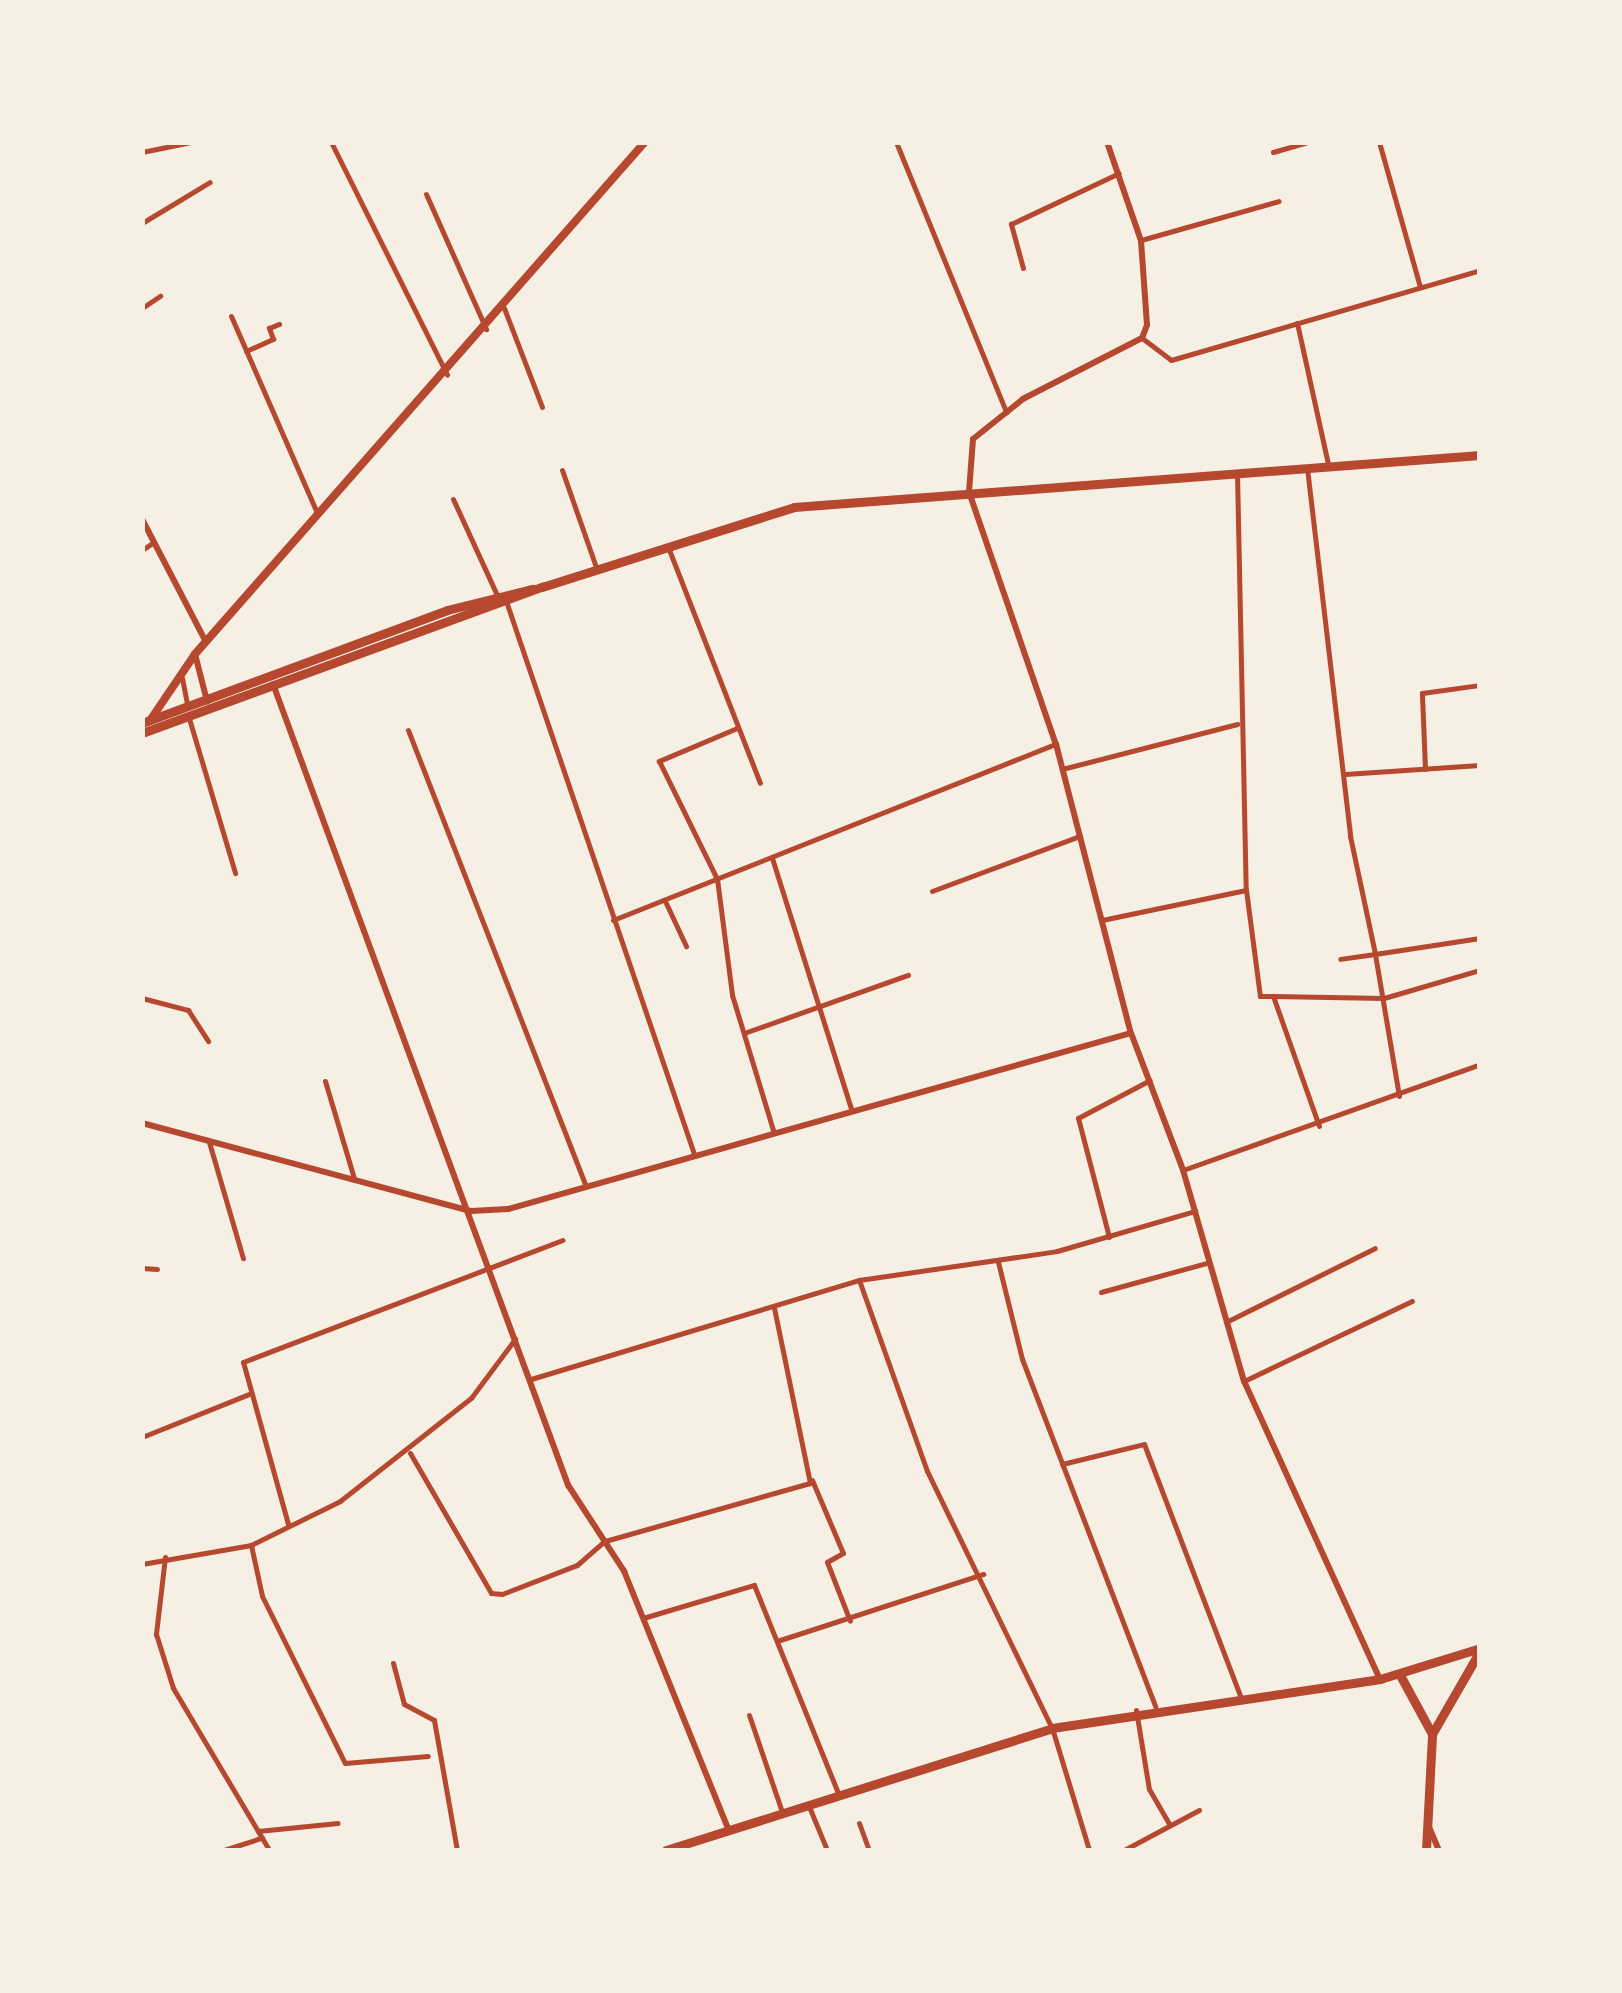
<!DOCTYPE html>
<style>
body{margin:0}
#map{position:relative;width:1622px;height:1993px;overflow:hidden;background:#f6efe4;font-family:Roboto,sans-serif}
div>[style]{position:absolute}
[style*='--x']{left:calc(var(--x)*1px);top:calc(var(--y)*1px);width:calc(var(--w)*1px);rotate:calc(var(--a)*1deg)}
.minor>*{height:5px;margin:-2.5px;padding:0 2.5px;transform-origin:2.5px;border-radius:2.5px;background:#b5482f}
.tertiary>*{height:6px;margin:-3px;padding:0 3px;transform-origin:3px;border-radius:3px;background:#b5482f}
.secondary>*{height:8px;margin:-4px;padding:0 4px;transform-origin:4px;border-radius:4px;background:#b5482f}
.primary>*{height:9px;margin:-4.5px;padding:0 4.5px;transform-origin:4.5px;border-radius:4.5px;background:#b5482f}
.trunk>*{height:9px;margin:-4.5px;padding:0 4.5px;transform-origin:4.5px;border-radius:4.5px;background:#b5482f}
span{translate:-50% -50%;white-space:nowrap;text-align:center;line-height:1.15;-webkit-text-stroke:10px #f6efe4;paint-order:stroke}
.frame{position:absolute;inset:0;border:145px solid #f6efe4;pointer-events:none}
</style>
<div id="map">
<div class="minor">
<i style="--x:331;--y:142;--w:260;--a:63.5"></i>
<i style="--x:896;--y:142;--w:292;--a:67.8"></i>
<i style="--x:1379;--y:142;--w:151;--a:74.2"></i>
<i style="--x:142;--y:152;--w:50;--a:-11.5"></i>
<i style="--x:1273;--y:152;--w:35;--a:-16"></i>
<i style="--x:426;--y:194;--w:148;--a:66"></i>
<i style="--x:142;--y:223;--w:79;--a:-31.1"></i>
<i style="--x:1141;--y:240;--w:143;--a:-15.8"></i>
<i style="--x:1023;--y:268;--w:46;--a:-105.3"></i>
<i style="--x:1011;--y:224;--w:119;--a:-25.3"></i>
<i style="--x:142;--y:308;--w:22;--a:-34"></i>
<i style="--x:504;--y:308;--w:106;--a:69"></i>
<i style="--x:231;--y:316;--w:217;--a:66.4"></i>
<i style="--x:1297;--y:323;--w:144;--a:77.6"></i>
<i style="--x:1142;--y:338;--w:36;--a:37"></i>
<i style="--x:1171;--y:360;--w:322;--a:-16.2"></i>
<i style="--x:246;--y:351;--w:30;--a:-24"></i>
<i style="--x:273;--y:339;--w:12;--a:-110"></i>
<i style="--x:269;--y:328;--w:11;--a:-22"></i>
<i style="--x:1307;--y:468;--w:371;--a:83.3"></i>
<i style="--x:1350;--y:836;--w:121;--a:78"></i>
<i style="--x:1375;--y:954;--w:35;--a:172"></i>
<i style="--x:562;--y:470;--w:106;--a:70.7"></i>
<i style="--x:1237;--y:473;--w:417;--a:88.8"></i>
<i style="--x:453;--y:499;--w:106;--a:65.4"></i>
<i style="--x:668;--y:547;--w:253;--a:68.7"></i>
<i style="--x:142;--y:550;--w:14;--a:-34"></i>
<i style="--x:507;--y:604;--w:581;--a:71.22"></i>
<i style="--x:182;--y:678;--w:26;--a:79"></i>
<i style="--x:188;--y:715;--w:165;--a:73.4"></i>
<i style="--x:737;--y:728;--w:85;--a:157.1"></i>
<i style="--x:659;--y:761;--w:131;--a:63.8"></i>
<i style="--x:717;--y:879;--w:117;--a:82.6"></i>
<i style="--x:732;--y:995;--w:141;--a:73.1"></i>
<i style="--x:408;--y:730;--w:490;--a:68.7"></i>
<i style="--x:1062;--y:769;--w:181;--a:-14.4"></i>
<i style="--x:1425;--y:769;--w:76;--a:-92.3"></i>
<i style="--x:1422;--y:693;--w:59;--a:-7.9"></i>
<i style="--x:1345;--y:774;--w:135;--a:-3.8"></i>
<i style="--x:772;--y:858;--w:262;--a:72.5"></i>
<i style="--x:932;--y:891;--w:158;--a:-20.4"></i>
<i style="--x:142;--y:893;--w:29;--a:90"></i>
<i style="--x:665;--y:901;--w:50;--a:65"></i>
<i style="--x:613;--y:920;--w:477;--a:-21.7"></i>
<i style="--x:1102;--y:920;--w:147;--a:-11.8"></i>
<i style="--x:1246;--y:890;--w:107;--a:82.5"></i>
<i style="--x:1260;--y:996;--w:13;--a:0"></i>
<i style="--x:142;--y:998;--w:48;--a:14.6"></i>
<i style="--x:188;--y:1010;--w:37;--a:57"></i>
<i style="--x:744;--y:1033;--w:174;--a:-19.5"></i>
<i style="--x:325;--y:1081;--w:101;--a:73.4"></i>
<i style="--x:1399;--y:1096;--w:144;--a:-99.6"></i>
<i style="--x:1375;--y:954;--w:106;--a:-8.7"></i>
<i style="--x:1319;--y:1126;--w:138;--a:-109.5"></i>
<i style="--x:1273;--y:996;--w:111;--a:1"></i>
<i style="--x:1384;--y:998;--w:100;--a:-16.3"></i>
<i style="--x:209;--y:1142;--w:121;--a:73.7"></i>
<i style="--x:1183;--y:1170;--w:315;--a:-19.6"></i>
<i style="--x:1109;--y:1237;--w:123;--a:-104.6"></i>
<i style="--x:1078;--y:1118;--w:81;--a:-27.8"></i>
<i style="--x:998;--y:1262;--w:100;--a:76.1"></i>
<i style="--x:1022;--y:1359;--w:372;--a:69"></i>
<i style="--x:142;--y:1268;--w:15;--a:4"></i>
<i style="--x:859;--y:1280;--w:203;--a:70.4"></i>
<i style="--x:927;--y:1471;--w:286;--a:64.1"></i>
<i style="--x:1052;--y:1728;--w:127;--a:73.1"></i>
<i style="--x:1101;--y:1292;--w:109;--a:-15.4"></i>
<i style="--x:1226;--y:1322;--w:166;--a:-26.4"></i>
<i style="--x:531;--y:1379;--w:343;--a:-16.8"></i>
<i style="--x:859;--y:1280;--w:200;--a:-8.3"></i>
<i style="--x:1057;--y:1251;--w:144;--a:-16.2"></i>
<i style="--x:1244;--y:1381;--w:186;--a:-25.5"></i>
<i style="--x:142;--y:1437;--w:115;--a:-21.9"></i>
<i style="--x:410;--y:1453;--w:162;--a:59.9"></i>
<i style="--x:491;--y:1593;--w:11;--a:5"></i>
<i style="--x:502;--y:1594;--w:80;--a:-21.1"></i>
<i style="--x:577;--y:1565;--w:37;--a:-41"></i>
<i style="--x:605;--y:1541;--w:213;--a:-15.8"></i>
<i style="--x:810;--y:1483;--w:180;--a:-101.6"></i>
<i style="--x:1062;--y:1464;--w:84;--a:-13.7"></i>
<i style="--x:1144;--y:1444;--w:272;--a:69.1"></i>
<i style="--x:812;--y:1480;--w:79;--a:67"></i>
<i style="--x:843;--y:1553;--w:18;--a:151"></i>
<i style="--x:827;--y:1562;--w:63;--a:68.7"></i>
<i style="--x:288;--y:1524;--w:168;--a:-105.5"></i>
<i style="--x:243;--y:1362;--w:342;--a:-20.9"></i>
<i style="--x:251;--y:1545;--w:52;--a:77.8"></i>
<i style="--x:262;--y:1596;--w:186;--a:63.6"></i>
<i style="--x:345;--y:1763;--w:83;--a:-4.8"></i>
<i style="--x:165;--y:1557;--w:78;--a:96.7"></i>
<i style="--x:156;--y:1634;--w:57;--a:72.5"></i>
<i style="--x:173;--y:1688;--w:188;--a:59.3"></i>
<i style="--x:142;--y:1564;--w:111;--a:-9.9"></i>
<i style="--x:251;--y:1545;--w:99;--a:-26.3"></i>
<i style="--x:340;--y:1501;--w:167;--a:-38.2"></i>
<i style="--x:471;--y:1398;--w:74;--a:-53.3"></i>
<i style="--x:643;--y:1618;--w:116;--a:-16.6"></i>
<i style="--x:754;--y:1585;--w:227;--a:68"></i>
<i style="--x:777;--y:1641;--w:217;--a:-18"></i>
<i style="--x:393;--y:1663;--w:42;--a:75"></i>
<i style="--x:404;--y:1704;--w:34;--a:28"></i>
<i style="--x:434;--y:1720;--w:132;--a:80"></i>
<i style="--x:1136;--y:1710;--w:80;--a:80.7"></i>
<i style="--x:1149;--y:1789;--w:39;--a:60"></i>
<i style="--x:749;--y:1715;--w:102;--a:71.2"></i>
<i style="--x:810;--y:1809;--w:44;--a:67.5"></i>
<i style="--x:859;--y:1823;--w:29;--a:70"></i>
<i style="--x:258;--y:1831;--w:80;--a:-5.7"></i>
<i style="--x:224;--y:1850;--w:40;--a:-18"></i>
<i style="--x:1124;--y:1850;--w:85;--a:-28.1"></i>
<i style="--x:1262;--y:1850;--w:1;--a:0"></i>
</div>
<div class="tertiary">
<i style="--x:1107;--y:142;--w:105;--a:71"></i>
<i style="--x:1141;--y:241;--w:84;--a:85.9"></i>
<i style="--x:1147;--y:325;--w:14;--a:111"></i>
<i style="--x:1142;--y:338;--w:134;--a:152.9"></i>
<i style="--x:1023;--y:399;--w:64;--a:141.3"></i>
<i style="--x:973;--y:439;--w:53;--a:94.3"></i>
<i style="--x:969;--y:492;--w:267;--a:71"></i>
<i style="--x:1056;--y:744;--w:299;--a:75.5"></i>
<i style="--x:1131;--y:1033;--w:147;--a:69.2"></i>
<i style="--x:1183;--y:1170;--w:220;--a:73.9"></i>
<i style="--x:1244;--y:1381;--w:328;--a:65.5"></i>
<i style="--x:142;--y:519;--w:139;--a:62.5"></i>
<i style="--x:195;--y:654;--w:49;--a:75.7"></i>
<i style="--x:273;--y:684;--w:854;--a:69.78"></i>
<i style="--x:568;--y:1485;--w:103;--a:56.9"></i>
<i style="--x:624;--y:1571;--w:280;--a:68"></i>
<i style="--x:142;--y:1123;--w:341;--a:15"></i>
<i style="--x:471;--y:1211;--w:37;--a:-3"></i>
<i style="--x:508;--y:1209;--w:647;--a:-15.78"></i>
<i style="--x:1429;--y:1827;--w:25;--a:67"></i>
</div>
<div class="secondary">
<i style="--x:151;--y:719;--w:78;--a:-55.9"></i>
<i style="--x:195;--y:654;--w:682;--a:-48.69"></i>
</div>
<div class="primary">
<i style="--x:1400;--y:1675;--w:67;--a:61.5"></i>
<i style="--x:666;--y:1850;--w:405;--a:-17.5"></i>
<i style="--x:1052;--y:1728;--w:332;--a:-8.5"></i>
<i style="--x:1380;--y:1679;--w:105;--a:-17.2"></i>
</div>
<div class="trunk">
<i style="--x:142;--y:723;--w:325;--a:-20.3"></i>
<i style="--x:447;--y:610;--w:88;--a:-13.9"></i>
<i style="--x:142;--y:733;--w:426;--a:-20.1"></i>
<i style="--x:542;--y:587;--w:264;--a:-17.6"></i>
<i style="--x:794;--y:507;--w:688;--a:-4.33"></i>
<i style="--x:1426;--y:1850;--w:116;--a:-87"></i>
<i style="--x:1432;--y:1734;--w:96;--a:-60"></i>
</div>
<div class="frame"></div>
</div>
